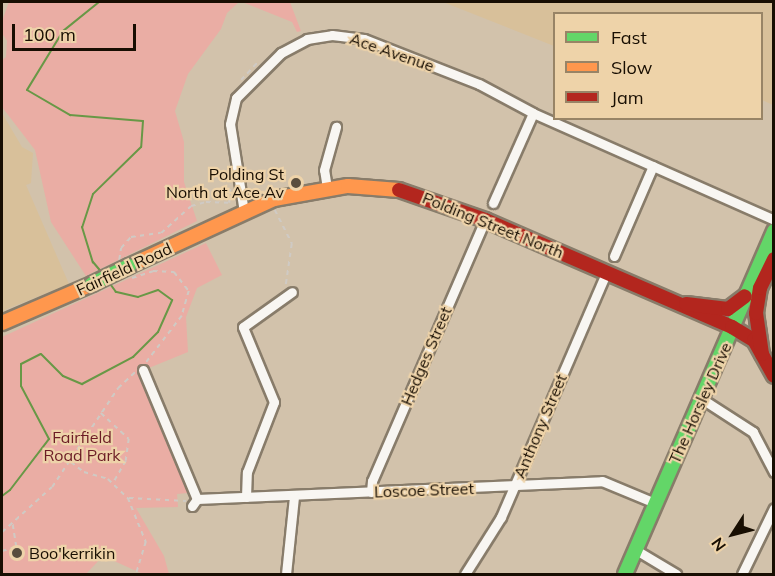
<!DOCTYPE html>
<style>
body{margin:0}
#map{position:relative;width:775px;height:576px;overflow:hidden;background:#d2c2ab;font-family:Mulish,sans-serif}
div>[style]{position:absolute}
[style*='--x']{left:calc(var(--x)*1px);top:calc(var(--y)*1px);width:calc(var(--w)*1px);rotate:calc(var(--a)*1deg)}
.built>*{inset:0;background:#d8c09a}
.green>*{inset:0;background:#eaada4}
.stream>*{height:2px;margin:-1px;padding:0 1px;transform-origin:1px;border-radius:1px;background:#689846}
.path>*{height:1.5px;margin-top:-0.75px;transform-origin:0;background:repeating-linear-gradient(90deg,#cfcac4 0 4.5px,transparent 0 9px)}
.roads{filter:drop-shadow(2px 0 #887c6a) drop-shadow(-2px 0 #887c6a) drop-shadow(0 2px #887c6a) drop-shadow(0 -2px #887c6a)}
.street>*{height:9px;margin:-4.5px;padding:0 4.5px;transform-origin:4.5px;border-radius:4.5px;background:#f8f6f2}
.fast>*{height:14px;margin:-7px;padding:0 7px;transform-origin:7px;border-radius:7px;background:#63d668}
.slow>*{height:14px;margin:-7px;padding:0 7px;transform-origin:7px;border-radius:7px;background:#ff974d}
.jam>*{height:14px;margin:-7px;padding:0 7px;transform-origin:7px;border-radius:7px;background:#b3261e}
.bridges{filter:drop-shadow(2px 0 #887c6a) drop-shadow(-2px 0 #887c6a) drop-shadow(0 2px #887c6a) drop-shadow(0 -2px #887c6a)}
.fast-bridge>*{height:14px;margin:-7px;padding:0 7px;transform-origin:7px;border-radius:7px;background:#63d668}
.dots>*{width:16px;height:16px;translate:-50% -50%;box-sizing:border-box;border:3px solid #eed3a9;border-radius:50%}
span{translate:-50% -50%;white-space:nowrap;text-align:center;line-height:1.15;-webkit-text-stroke:4.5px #eed3a9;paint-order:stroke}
.street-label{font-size:16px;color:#180e02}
.poi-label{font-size:16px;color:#180e02}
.right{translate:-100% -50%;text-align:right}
.left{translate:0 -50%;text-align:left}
.park-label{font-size:16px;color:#6c1c25}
.frame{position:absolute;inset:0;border:3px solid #180e02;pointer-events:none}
.legend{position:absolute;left:553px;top:12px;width:210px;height:108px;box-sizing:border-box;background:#eed3a9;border:2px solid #988466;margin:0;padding:8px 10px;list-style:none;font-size:18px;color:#180e02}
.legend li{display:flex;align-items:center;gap:12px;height:30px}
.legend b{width:30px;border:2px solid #988466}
.north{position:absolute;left:703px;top:504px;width:60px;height:60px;-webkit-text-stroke:4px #eed3a9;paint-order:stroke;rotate:234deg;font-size:16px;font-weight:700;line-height:24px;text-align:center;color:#180e02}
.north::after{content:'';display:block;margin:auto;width:21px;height:27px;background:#180e02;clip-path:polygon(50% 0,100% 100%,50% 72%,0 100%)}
.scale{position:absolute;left:12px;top:24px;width:124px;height:27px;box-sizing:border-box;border:3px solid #180e02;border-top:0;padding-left:8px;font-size:18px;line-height:21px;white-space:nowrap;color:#180e02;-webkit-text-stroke:4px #eed3a9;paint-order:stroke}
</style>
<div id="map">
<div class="built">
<i style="clip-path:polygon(443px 2px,773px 2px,773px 105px,762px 100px,762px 14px,554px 14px,554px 46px)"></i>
<i style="clip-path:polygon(2px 113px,22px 147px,33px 153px,31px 183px,26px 185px,69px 284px,2px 311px)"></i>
</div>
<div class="green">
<i style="clip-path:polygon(9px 2px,239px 2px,227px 13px,221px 29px,188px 74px,175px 111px,184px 142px,184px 182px,197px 221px,86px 276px,51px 222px,35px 150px,2px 107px,2px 60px,6px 57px,7px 41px,2px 33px,2px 21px)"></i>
<i style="clip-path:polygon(242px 2px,290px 2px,301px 31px,297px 32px,292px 22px)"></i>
<i style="clip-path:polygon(206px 243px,222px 275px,197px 288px,186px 317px,188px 352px,139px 372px,188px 493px,177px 494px,178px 507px,136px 508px,164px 556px,169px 574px,143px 574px,103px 556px,86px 574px,2px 574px,2px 337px)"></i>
</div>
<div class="stream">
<i style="--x:99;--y:2;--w:46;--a:141.1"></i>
<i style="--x:63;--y:31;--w:69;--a:121.4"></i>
<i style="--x:27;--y:90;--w:50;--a:30.2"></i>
<i style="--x:70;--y:115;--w:73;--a:4.7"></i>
<i style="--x:143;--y:121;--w:26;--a:94"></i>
<i style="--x:141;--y:147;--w:67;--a:135.6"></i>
<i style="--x:93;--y:194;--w:35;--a:108"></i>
<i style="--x:82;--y:227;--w:37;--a:73"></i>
<i style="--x:93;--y:262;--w:16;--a:50"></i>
<i style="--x:2;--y:496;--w:10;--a:-37"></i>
<i style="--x:10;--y:490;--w:64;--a:-52.6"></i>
<i style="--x:49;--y:439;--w:60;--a:-117.8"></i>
<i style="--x:21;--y:386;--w:22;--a:-90"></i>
<i style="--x:21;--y:364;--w:22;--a:-27"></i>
<i style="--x:41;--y:354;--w:31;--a:45"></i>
<i style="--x:63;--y:376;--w:21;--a:23"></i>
<i style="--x:82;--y:384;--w:58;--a:-27.9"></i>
<i style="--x:133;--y:357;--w:35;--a:-45"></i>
<i style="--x:158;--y:332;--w:35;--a:-66"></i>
<i style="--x:172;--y:300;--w:17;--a:-144"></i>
<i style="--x:158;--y:290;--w:21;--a:161"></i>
<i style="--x:138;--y:297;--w:23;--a:-167"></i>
<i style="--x:116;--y:292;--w:14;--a:-126"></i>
</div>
<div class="path">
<i style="--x:241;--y:80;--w:25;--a:-47"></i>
<i style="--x:275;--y:210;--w:38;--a:63"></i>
<i style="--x:292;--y:244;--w:41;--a:98.3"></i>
<i style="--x:119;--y:260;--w:12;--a:-81"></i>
<i style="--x:121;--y:248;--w:15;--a:-48"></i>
<i style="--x:131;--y:237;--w:30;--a:-8"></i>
<i style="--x:161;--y:233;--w:40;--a:-42"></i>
<i style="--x:191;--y:206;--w:16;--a:-15"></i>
<i style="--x:206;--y:202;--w:23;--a:2"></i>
<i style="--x:229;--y:203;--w:18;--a:-87"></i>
<i style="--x:132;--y:278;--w:22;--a:-18"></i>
<i style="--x:153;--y:271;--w:21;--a:3"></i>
<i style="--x:174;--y:272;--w:24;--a:52"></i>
<i style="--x:189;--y:291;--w:26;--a:106"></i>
<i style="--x:182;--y:316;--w:59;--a:127.5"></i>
<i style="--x:101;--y:413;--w:38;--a:43"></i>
<i style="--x:129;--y:439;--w:22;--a:98"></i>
<i style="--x:126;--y:461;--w:24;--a:120"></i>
<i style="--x:71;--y:462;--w:16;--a:38"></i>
<i style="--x:84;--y:472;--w:25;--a:16"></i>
<i style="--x:108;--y:479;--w:28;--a:44"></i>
<i style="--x:128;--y:498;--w:48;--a:67.8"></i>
<i style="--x:146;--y:542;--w:34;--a:107"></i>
<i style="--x:129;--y:498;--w:57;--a:3"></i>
<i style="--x:2;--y:532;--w:67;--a:-42"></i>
<i style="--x:52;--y:487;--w:119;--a:-56.3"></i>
<i style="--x:118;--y:388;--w:23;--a:-43"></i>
<i style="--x:2;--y:551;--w:15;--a:-16"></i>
<i style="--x:16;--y:547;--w:24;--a:-99"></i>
</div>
<div class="roads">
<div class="street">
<i style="--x:327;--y:188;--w:18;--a:-99"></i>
<i style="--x:324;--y:170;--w:45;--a:-74.4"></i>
<i style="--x:493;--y:203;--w:98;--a:-66"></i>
<i style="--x:244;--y:212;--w:89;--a:-99"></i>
<i style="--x:230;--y:124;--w:27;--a:-77"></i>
<i style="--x:236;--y:98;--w:64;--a:-45"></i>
<i style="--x:281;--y:53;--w:30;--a:-28"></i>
<i style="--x:307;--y:39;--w:25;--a:-9"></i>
<i style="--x:332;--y:35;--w:32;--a:7"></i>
<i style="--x:364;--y:39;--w:123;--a:21.4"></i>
<i style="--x:479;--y:84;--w:61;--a:28.2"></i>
<i style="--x:533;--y:113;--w:264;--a:23.9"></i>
<i style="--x:614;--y:256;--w:98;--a:-66.6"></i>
<i style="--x:143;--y:370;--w:140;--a:67.3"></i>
<i style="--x:702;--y:399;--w:61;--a:32.9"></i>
<i style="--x:753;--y:432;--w:45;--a:62.3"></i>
<i style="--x:371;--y:492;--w:11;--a:-85"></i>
<i style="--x:372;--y:481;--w:284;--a:-66.6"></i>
<i style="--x:246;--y:497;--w:25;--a:-88"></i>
<i style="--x:247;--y:472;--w:75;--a:-68.9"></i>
<i style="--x:274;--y:402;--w:81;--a:-112.5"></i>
<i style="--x:243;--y:327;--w:60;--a:-35.5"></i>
<i style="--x:192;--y:506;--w:9;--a:-54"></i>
<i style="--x:197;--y:499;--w:405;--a:-2.5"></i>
<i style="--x:602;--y:481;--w:57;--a:22.5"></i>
<i style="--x:636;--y:550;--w:47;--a:31"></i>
<i style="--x:286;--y:574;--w:77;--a:-84.1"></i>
<i style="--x:465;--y:574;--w:67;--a:-57.7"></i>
<i style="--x:501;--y:517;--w:266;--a:-66.7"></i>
<i style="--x:742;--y:574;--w:73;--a:-64.1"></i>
</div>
<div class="fast">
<i style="--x:625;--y:574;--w:374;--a:-66.5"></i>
</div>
<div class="slow">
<i style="--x:129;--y:266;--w:160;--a:-24.8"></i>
<i style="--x:274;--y:199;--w:75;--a:-10"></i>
<i style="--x:348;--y:186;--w:51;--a:4.5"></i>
<i style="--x:2;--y:323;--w:98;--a:-23.4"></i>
</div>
<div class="jam">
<i style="--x:399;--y:190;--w:91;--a:19.2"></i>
<i style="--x:485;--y:220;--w:269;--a:23.4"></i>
<i style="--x:732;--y:327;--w:26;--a:31"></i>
<i style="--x:754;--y:340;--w:41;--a:60.9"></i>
<i style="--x:686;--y:304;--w:42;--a:6.8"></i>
<i style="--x:728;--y:309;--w:21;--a:-37"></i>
<i style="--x:762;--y:354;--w:41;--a:-98.3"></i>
<i style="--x:756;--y:313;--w:25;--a:-81"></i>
<i style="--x:760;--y:288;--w:32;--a:-64"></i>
</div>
</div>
<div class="bridges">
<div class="fast-bridge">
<i style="--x:92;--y:284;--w:41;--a:-25.9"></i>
</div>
</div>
<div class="dots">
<i style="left:296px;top:183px;background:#594d3d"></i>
<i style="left:17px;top:553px;background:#594d3d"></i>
</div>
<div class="street-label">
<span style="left:392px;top:52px;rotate:19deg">Ace Avenue</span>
<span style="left:493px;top:225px;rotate:22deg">Polding Street North</span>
<span style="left:124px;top:269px;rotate:-25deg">Fairfield Road</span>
<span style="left:426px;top:356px;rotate:-67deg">Hedges Street</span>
<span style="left:700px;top:403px;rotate:-66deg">The Horsley Drive</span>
<span style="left:540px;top:426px;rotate:-67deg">Anthony Street</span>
<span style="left:424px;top:490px;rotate:-2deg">Loscoe Street</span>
</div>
<div class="poi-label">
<span class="right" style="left:284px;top:183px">Polding St<br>North at Ace Av</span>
<span class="left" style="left:29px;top:553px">Boo'kerrikin</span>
</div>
<div class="park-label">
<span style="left:82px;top:446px">Fairfield<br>Road Park</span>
</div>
<div class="frame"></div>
<ul class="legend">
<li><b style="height:8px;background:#63d668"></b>Fast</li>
<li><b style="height:8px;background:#ff974d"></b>Slow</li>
<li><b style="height:8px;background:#b3261e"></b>Jam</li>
</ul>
<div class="north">N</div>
<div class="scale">100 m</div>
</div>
